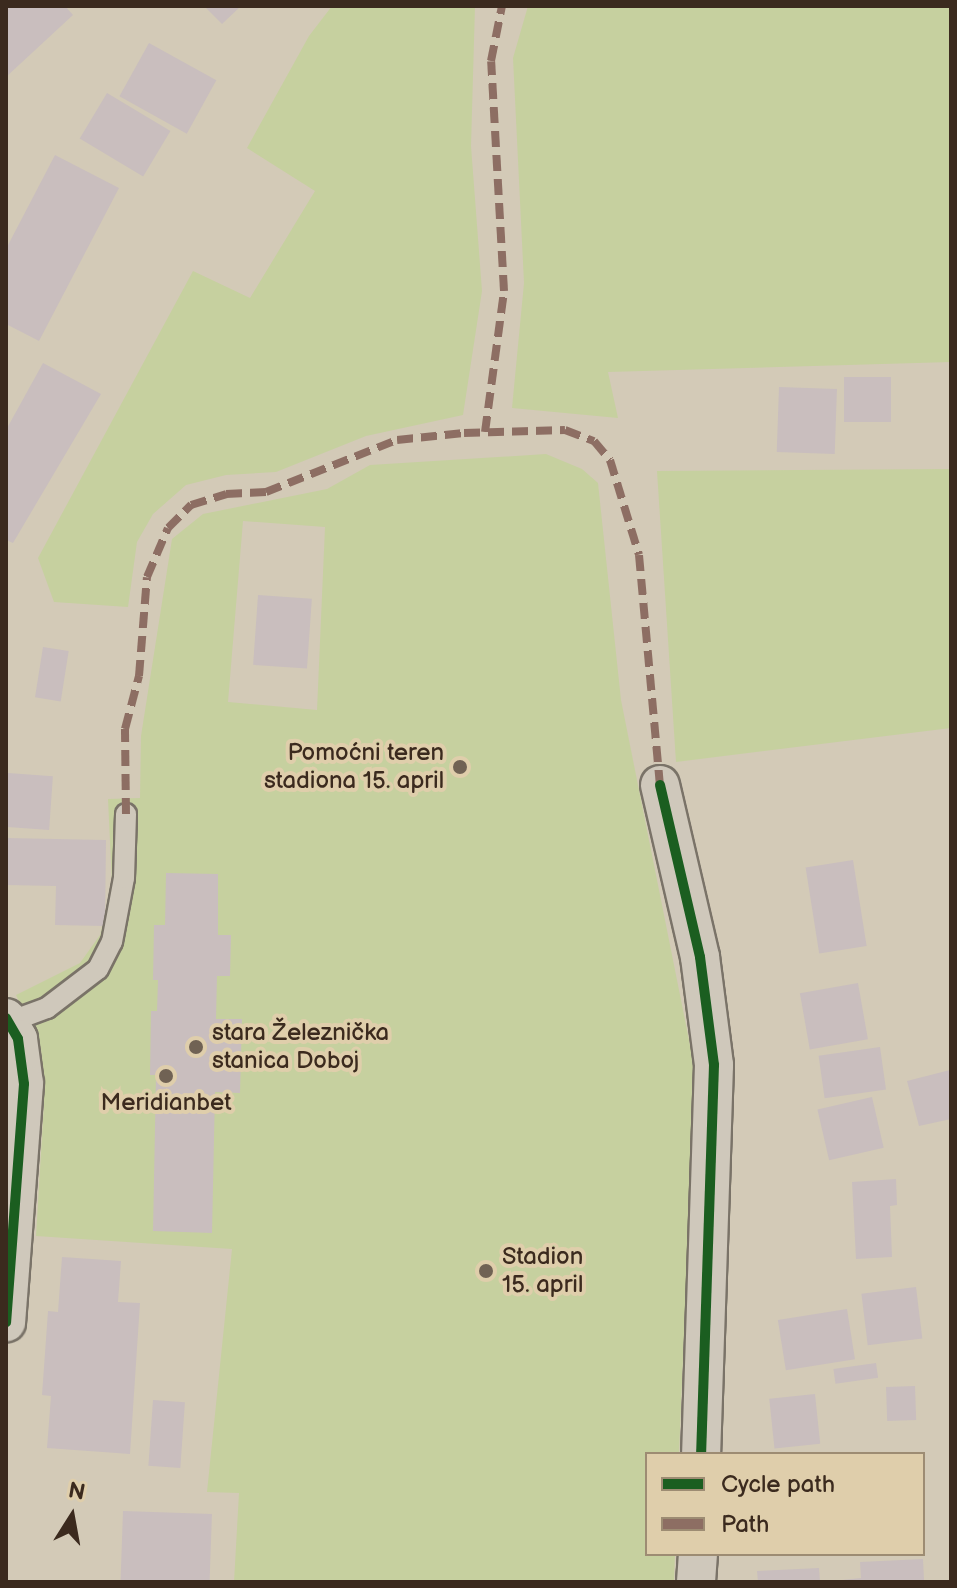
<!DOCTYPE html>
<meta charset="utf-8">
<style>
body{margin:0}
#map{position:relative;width:957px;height:1588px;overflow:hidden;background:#d3cab7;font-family:"Balsamiq Sans",sans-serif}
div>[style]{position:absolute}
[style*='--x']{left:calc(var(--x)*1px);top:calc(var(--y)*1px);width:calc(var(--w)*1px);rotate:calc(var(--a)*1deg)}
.green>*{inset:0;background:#c6d09f}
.building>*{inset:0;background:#c9bebe;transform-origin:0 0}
.roads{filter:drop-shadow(2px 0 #7a7368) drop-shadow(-2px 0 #7a7368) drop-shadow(0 2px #7a7368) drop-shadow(0 -2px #7a7368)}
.lane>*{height:20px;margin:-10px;padding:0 10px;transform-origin:10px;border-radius:10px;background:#cfc8bb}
.street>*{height:38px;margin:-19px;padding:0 19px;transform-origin:19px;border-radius:19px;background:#cfc8bb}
.quiet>*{height:8px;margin-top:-4px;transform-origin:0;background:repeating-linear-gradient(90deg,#8d6e63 0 16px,transparent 0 24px)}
.cycleway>*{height:10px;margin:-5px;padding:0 5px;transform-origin:5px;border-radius:5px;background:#1b5e20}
.dots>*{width:22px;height:22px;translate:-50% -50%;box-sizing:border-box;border:4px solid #dfceab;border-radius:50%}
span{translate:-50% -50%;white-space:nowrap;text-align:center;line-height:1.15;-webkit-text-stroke:8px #dfceab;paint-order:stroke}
.poi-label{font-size:24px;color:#3b2a1e}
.right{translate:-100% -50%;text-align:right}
.left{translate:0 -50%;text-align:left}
.frame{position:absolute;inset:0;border:8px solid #3b2a1e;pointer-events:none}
.legend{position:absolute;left:645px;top:1452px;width:280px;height:104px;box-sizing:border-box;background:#dfceab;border:2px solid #9d8c73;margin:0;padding:10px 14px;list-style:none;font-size:24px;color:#3b2a1e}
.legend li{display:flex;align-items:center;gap:16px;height:40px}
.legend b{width:40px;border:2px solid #9d8c73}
.north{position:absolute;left:32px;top:1476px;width:80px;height:80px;-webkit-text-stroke:6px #dfceab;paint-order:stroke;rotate:11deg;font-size:22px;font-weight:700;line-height:32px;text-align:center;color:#3b2a1e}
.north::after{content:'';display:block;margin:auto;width:28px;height:36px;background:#3b2a1e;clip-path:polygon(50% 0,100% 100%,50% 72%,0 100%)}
</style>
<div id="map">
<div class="green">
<i style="clip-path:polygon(332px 6px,475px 6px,471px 146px,482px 291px,463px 415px,366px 436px,276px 472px,226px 475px,186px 485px,153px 514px,137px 542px,128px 607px,54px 602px,38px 558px,193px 271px,250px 298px,315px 191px,247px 148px,309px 36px)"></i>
<i style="clip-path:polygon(528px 6px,951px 6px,951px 362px,608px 372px,618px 418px,512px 408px,524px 283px,513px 58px)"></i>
<i style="clip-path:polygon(evenodd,546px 454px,582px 469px,598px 483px,621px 700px,695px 1070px,679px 1454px,647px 1454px,647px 1554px,675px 1554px,674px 1582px,234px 1582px,239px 1493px,207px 1492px,232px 1249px,36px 1236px,44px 1103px,41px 1049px,16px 995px,80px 963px,100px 935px,112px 885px,108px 799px,140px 798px,141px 736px,172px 539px,203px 514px,327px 489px,370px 465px,546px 454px,243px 521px,325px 527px,317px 710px,228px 702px,243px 521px)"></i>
<i style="clip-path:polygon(951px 469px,951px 728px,676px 762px,657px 471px)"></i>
</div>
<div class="building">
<i style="clip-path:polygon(6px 6px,65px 6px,73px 15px,6px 77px)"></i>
<i style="clip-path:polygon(204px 6px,241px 6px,222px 24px)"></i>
<i style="left:149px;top:43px;width:77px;height:61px;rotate:29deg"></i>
<i style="left:107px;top:93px;width:74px;height:53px;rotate:31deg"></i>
<i style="clip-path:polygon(55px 155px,119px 188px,39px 341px,6px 324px,6px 249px)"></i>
<i style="clip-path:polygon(43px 363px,101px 394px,13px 543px,6px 540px,6px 430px)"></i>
<i style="left:844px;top:377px;width:47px;height:45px"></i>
<i style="left:779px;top:387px;width:58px;height:65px;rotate:2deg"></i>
<i style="left:258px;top:595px;width:54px;height:70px;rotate:4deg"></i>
<i style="left:43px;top:647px;width:26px;height:51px;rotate:9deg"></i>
<i style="left:8px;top:773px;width:45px;height:54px;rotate:4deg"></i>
<i style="clip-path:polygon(6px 838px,106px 840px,105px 926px,55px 925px,56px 886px,6px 885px)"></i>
<i style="left:853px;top:860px;width:87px;height:48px;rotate:81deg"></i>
<i style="clip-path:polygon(166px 873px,218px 874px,218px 935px,231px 935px,230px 976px,217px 976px,216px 1019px,242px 1019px,240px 1093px,215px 1092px,212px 1233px,153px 1231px,156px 1075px,150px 1075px,151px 1011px,157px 1011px,158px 980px,153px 980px,154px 925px,165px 925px)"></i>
<i style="left:858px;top:983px;width:57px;height:59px;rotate:80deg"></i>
<i style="left:880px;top:1047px;width:43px;height:62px;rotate:82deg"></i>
<i style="clip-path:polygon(950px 1070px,951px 1119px,919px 1126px,907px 1081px)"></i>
<i style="left:872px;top:1097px;width:52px;height:56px;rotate:77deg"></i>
<i style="clip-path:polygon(896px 1179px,897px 1205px,890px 1206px,892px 1257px,856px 1259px,852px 1182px)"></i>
<i style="clip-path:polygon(62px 1257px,121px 1261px,118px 1302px,140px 1303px,130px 1454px,47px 1448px,51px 1396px,42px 1395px,48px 1311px,58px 1312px)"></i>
<i style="left:916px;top:1287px;width:52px;height:55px;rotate:83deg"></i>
<i style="left:847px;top:1309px;width:51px;height:70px;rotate:81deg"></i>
<i style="left:876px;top:1363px;width:15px;height:43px;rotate:82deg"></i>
<i style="left:915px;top:1386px;width:34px;height:29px;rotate:88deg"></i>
<i style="left:815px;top:1394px;width:50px;height:46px;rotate:84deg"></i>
<i style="left:153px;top:1400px;width:32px;height:66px;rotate:4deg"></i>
<i style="left:123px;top:1511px;width:89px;height:71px;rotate:2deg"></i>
<i style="clip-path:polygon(923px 1559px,924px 1580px,951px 1582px,823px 1582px,861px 1578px,860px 1562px)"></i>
<i style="clip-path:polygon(819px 1568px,820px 1582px,758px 1582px,757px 1571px)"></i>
</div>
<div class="roads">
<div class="lane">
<i style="--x:9;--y:1022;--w:40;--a:-20.2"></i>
<i style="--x:47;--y:1008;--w:64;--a:-37.4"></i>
<i style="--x:98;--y:969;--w:30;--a:-63"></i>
<i style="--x:112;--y:942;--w:65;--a:-79.4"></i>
<i style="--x:124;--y:878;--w:64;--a:-88.2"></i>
</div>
<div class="street">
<i style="--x:660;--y:785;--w:177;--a:76.9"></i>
<i style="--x:700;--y:957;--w:109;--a:82.6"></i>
<i style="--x:714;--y:1065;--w:389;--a:91.9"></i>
<i style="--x:6;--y:1018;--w:24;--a:60"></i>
<i style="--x:18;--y:1039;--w:45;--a:82.4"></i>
<i style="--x:24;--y:1084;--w:239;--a:94.3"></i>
<i style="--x:696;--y:1582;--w:28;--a:-86"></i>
</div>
</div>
<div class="quiet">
<i style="--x:485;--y:432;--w:142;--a:-82.3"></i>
<i style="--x:504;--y:291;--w:230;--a:-93.2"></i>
<i style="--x:491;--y:61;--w:56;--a:-78.7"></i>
<i style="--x:126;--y:814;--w:85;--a:-90.7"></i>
<i style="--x:125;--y:729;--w:55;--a:-75.2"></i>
<i style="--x:139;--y:676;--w:99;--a:-85.4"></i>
<i style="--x:147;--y:577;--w:53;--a:-66.8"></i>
<i style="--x:168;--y:528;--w:33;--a:-45"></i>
<i style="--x:191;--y:505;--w:37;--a:-17"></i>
<i style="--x:226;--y:494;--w:40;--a:-2.9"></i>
<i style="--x:266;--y:492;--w:141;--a:-21.7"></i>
<i style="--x:397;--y:440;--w:67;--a:-6"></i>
<i style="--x:464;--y:433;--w:101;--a:-1.7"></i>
<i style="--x:565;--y:430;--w:31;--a:21"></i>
<i style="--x:594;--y:441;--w:25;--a:50"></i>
<i style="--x:610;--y:460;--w:99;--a:73"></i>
<i style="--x:639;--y:555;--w:231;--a:84.8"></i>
</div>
<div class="cycleway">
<i style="--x:660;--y:785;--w:177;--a:76.9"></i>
<i style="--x:700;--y:957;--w:109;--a:82.6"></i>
<i style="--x:714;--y:1065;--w:389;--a:91.9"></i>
<i style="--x:6;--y:1018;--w:24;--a:60"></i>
<i style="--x:18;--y:1039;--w:45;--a:82.4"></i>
<i style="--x:24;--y:1084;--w:239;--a:94.3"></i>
</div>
<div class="dots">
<i style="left:460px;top:767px;background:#706254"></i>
<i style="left:196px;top:1047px;background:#706254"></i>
<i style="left:166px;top:1076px;background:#706254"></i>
<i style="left:486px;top:1271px;background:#706254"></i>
</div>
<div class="poi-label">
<span class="right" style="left:444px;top:767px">Pomoćni teren<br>stadiona 15. april</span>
<span class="left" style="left:212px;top:1047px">stara Železnička<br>stanica Doboj</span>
<span style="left:166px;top:1103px">Meridianbet</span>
<span class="left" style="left:502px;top:1271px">Stadion<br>15. april</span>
</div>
<div class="frame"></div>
<ul class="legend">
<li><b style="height:10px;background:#1b5e20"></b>Cycle path</li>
<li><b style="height:10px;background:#8d6e63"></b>Path</li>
</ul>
<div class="north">N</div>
</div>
